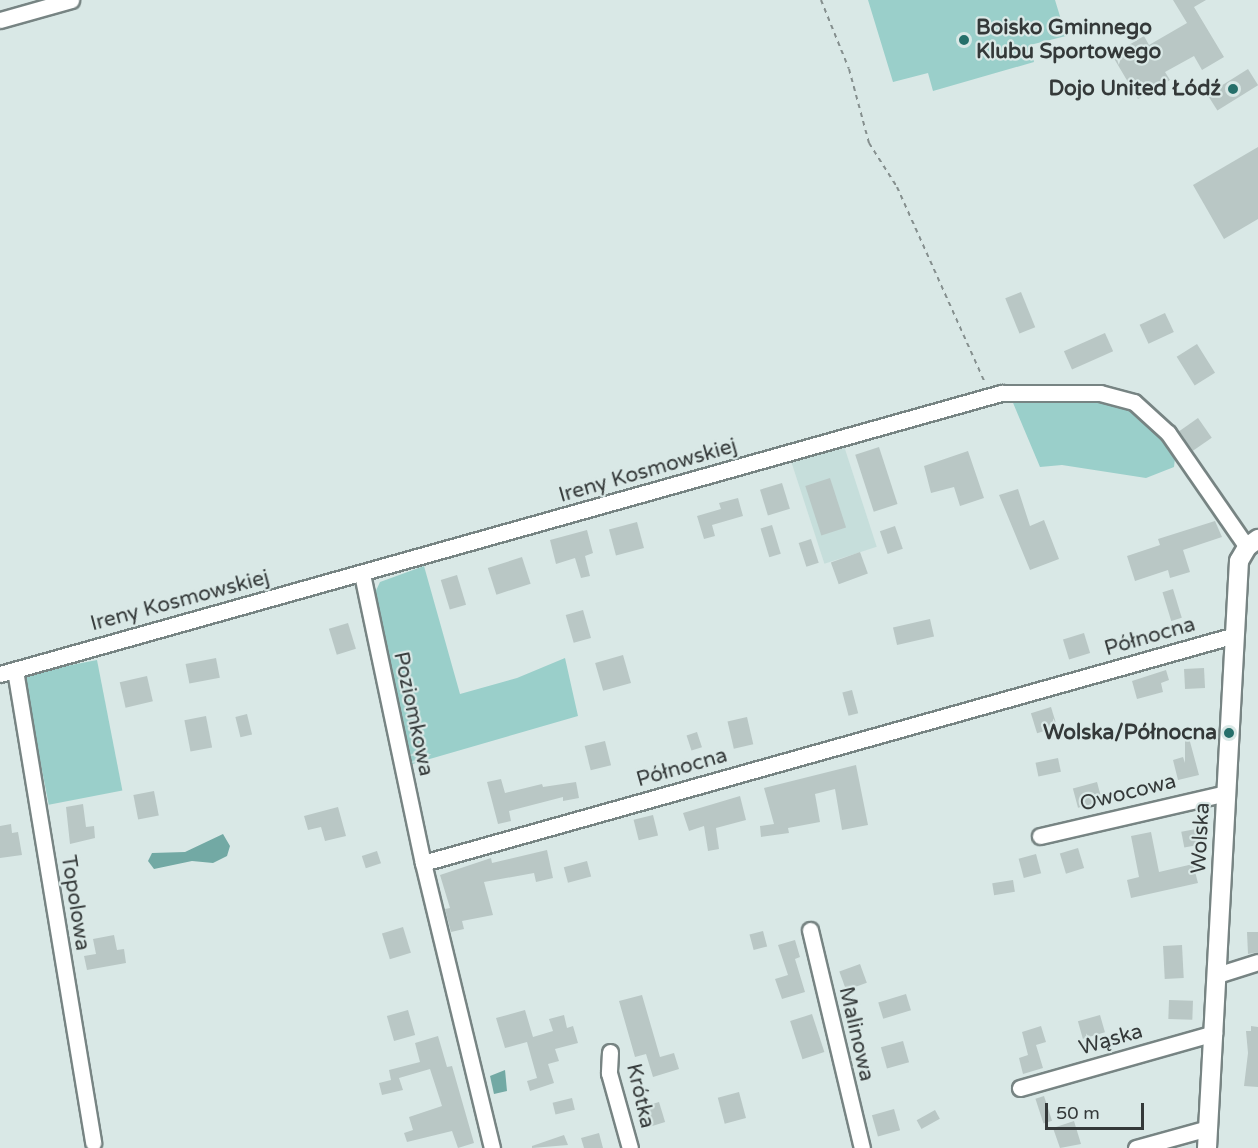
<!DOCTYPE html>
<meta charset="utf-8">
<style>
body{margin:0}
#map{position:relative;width:1258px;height:1148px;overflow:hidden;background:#d9e8e6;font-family:"Varela Round",sans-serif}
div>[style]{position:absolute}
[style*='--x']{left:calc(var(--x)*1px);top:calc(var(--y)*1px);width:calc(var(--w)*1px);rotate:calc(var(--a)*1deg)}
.built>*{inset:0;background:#c6dedb;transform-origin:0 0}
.green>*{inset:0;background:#9acfca;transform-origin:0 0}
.water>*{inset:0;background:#72a9a4}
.building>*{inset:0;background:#b9c7c5;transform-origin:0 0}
.path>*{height:2px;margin-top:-1px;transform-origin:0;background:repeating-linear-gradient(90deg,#858f8e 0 4.5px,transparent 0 9px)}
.roads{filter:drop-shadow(2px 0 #778483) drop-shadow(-2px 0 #778483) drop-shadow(0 2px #778483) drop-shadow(0 -2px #778483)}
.minor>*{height:15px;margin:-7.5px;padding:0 7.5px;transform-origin:7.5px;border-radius:7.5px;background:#fff}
.tertiary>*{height:18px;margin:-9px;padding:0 9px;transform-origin:9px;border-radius:9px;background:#fff}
.dots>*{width:16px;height:16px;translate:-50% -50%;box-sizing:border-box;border:3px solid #d9e8e6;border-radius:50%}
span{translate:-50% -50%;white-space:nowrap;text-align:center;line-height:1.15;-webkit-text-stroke:4.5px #d9e8e6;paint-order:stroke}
.poi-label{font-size:21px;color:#343939;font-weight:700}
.left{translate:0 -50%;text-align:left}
.right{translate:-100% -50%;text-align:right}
.street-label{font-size:21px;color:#343939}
.scale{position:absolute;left:1045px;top:1103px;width:99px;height:27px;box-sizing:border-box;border:3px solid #343939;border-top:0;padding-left:8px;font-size:18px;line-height:21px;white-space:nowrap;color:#343939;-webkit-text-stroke:4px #d9e8e6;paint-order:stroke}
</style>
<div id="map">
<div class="built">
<i style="left:844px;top:446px;width:106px;height:55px;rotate:72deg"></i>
</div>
<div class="green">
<i style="clip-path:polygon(868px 0,1055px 0,1066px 36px,1030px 45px,1034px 62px,933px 91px,928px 73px,893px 82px)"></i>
<i style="clip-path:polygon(1011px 398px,1089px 399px,1128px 408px,1161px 438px,1175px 458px,1174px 467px,1146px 478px,1062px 465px,1040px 467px)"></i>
<i style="clip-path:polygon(424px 566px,460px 694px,517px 678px,565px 658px,578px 716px,409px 765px,373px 597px,380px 582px)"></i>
<i style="left:97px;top:660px;width:133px;height:75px;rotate:79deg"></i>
</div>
<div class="water">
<i style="clip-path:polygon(223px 834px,230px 846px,227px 856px,213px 863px,192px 861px,154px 869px,148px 861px,152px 853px,185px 852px)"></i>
<i style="clip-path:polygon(505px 1070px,507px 1091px,494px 1094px,490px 1076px)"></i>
</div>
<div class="building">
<i style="clip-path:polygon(1173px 0,1206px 0,1194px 7px,1224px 57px,1202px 70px,1194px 56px,1165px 72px,1170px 80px,1138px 99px,1112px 55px,1144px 36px,1149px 45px,1187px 23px)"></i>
<i style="left:1248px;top:69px;width:19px;height:48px;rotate:58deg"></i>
<i style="clip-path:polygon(1258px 147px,1258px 219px,1224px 239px,1193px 185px)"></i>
<i style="left:1021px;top:292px;width:38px;height:17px;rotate:68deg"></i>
<i style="left:1165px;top:313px;width:21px;height:28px;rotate:65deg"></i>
<i style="left:1105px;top:333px;width:20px;height:45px;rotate:66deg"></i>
<i style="left:1197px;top:344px;width:34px;height:24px;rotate:58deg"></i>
<i style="left:1198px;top:418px;width:24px;height:23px;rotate:55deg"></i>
<i style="left:879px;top:447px;width:60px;height:25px;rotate:72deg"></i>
<i style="clip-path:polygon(968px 451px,984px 498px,960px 506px,954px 487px,931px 493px,924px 466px)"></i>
<i style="left:830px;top:478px;width:52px;height:26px;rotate:72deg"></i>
<i style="left:782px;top:483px;width:27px;height:23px;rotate:73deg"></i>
<i style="clip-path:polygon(1018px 489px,1030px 526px,1044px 520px,1059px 559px,1030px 570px,999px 495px)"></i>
<i style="clip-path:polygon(738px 498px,743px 516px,712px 525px,715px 536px,704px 539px,697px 516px,721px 509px,719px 503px)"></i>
<i style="clip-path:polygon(1215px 521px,1222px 537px,1183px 550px,1190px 572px,1170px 578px,1168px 570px,1135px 581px,1127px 556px,1160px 545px,1158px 539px)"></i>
<i style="left:637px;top:522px;width:27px;height:29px;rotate:75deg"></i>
<i style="left:772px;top:525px;width:30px;height:12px;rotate:73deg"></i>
<i style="left:895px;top:526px;width:24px;height:16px;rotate:71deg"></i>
<i style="clip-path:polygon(587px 530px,593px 553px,585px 556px,590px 576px,581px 578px,575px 558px,556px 564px,550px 540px)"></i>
<i style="left:811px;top:539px;width:25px;height:13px;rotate:72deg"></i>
<i style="left:860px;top:552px;width:23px;height:31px;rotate:70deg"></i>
<i style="left:522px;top:557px;width:28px;height:36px;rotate:72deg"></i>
<i style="left:457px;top:575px;width:31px;height:17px;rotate:73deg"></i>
<i style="left:1173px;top:589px;width:30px;height:11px;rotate:73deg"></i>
<i style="left:583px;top:610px;width:29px;height:18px;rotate:74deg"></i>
<i style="left:930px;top:619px;width:18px;height:38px;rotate:77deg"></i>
<i style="left:348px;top:623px;width:27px;height:20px;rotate:73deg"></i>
<i style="left:1084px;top:633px;width:21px;height:22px;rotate:73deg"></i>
<i style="left:623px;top:655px;width:29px;height:29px;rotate:74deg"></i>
<i style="left:216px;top:658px;width:20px;height:31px;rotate:79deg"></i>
<i style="left:1204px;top:668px;width:20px;height:20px;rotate:87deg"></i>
<i style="clip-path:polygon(1166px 670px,1169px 680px,1161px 683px,1163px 692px,1137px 699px,1132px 681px)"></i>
<i style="left:147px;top:676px;width:26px;height:28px;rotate:77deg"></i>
<i style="left:852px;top:690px;width:24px;height:10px;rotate:75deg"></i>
<i style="left:1051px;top:707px;width:21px;height:21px;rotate:73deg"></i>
<i style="left:247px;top:714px;width:21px;height:12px;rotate:76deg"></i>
<i style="left:206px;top:716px;width:32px;height:22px;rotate:79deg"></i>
<i style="left:747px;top:717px;width:28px;height:20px;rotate:77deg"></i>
<i style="left:697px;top:732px;width:16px;height:11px;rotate:72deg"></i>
<i style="clip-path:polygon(1185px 738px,1189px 738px,1199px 775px,1178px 780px,1173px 760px,1183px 757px,1185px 763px)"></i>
<i style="left:605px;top:741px;width:25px;height:21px;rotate:76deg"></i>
<i style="left:1058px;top:758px;width:14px;height:23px;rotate:78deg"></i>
<i style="clip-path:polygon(856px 765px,868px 825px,842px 830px,835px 789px,815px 794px,820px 822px,788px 828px,789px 833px,761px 837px,760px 826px,774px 824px,764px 788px)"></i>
<i style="clip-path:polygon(501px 779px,505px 793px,542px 784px,543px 787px,576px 782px,579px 798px,563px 801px,563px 797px,509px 811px,511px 821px,498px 824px,487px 782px)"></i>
<i style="left:1097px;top:782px;width:20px;height:25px;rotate:75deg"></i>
<i style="left:154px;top:791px;width:25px;height:21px;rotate:79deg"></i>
<i style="clip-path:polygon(740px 796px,746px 820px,716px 828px,719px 849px,708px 851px,704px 826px,689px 831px,683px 813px)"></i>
<i style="clip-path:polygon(83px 804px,86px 827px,94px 826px,95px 838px,70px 844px,66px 807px)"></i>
<i style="clip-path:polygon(338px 807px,346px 836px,325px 841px,321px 827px,308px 830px,304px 816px)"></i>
<i style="left:653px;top:815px;width:21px;height:20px;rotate:76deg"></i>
<i style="clip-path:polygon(11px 824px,12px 833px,18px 832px,22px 855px,0 858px,0 826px)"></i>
<i style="left:1196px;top:829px;width:16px;height:15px;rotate:79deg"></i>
<i style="clip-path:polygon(1151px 832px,1159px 872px,1193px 864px,1198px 883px,1131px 898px,1127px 880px,1139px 877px,1131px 836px)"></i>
<i style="left:1078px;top:848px;width:21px;height:19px;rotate:73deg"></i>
<i style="clip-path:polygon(547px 850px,553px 878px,536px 882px,534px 873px,484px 882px,493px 915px,462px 921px,464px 929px,451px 932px,445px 909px,450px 908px,440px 875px,491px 858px,492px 863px)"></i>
<i style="left:377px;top:851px;width:13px;height:16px;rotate:72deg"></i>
<i style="left:1036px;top:854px;width:20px;height:18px;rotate:75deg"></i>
<i style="left:587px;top:861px;width:16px;height:24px;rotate:75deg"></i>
<i style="left:1013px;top:880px;width:12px;height:21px;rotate:81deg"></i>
<i style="left:403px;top:927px;width:27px;height:22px;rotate:73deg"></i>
<i style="left:763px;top:931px;width:16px;height:14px;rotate:75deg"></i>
<i style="clip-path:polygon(1247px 932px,1258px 932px,1258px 952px,1248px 954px)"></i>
<i style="clip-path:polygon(114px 935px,117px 950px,124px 949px,126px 963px,87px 970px,84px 956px,96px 954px,93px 939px)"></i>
<i style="clip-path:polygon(795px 940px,800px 957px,795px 959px,805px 992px,782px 999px,775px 979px,788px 975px,778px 945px)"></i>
<i style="left:1182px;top:945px;width:33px;height:19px;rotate:87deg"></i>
<i style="left:860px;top:964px;width:20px;height:22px;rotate:70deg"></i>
<i style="left:906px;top:994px;width:17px;height:29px;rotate:73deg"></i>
<i style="clip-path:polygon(642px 995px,660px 1057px,674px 1053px,679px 1069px,653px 1077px,646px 1054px,635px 1057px,619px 1001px)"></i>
<i style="left:1169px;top:1000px;width:24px;height:19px;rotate:2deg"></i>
<i style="left:408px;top:1010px;width:26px;height:22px;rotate:74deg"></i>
<i style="clip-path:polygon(525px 1010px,533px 1037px,553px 1031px,549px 1019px,564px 1015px,567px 1028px,573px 1026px,578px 1043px,555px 1049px,559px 1061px,548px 1064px,554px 1083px,530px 1091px,527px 1081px,537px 1078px,527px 1042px,505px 1048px,496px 1018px)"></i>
<i style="left:812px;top:1014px;width:40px;height:23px;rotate:72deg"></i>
<i style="left:1100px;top:1015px;width:18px;height:23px;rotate:74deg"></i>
<i style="clip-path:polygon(1041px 1026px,1046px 1042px,1036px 1045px,1043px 1068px,1023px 1074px,1019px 1058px,1028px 1055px,1022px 1032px)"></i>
<i style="clip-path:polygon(1251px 1026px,1258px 1027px,1258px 1087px,1244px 1086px,1248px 1053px,1246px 1031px,1251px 1031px)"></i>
<i style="clip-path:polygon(438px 1036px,447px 1067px,452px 1066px,474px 1143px,458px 1148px,452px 1131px,407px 1142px,404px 1133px,413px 1130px,409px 1117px,442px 1106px,430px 1069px,399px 1078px,403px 1090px,382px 1095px,379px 1083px,391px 1080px,389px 1070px,420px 1062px,415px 1043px)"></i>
<i style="left:903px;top:1041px;width:22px;height:23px;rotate:74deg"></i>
<i style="left:739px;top:1092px;width:27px;height:22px;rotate:75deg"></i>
<i style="left:1044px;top:1096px;width:26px;height:9px;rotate:72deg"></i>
<i style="left:572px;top:1098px;width:12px;height:20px;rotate:76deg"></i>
<i style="left:659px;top:1102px;width:21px;height:21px;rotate:73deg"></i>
<i style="left:894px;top:1109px;width:22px;height:23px;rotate:74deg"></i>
<i style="left:935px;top:1110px;width:10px;height:21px;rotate:61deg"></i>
<i style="clip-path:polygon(1074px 1121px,1081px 1144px,1060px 1148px,1053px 1128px)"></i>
<i style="clip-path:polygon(599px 1133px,603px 1148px,584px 1148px,581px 1138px)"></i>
<i style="clip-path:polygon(564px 1135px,568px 1145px,532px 1148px,532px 1146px)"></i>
</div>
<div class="path">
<i style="--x:821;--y:0;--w:74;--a:67.9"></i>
<i style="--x:849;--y:69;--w:77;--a:74.9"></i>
<i style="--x:869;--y:143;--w:52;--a:57.5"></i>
<i style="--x:897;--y:187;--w:215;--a:65.8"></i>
</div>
<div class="roads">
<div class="minor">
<i style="--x:0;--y:20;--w:74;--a:-15.7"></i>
<i style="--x:362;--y:574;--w:295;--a:78.1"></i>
<i style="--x:15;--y:670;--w:479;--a:80.6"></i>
<i style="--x:0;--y:674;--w:1040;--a:-15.68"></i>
<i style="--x:1001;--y:393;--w:99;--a:0"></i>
<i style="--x:1100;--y:393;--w:35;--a:15"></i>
<i style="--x:1134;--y:402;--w:46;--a:42.4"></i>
<i style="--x:1168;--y:433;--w:139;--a:55.3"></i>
<i style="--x:1040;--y:836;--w:191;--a:-13"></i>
<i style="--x:810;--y:930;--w:224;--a:76.6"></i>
<i style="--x:1217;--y:975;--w:43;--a:-17.6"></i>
<i style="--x:610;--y:1052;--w:21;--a:93"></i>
<i style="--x:609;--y:1073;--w:78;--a:74.4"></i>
<i style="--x:1020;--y:1088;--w:202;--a:-15.8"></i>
<i style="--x:492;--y:1148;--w:293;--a:-103.6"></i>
<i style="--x:423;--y:863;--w:843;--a:-15.68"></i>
<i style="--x:1136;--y:1148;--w:75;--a:-15.5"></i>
</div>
<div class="tertiary">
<i style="--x:1207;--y:1148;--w:588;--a:-86.88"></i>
<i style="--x:1239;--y:561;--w:16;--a:-60"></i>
<i style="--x:1247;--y:547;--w:14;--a:-36"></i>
</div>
</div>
<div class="dots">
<i style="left:964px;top:40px;background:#266f6a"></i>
<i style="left:1233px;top:89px;background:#266f6a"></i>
<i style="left:1229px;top:733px;background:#266f6a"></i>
</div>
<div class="poi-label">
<span class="left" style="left:976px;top:40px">Boisko Gminnego<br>Klubu Sportowego</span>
<span class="right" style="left:1221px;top:89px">Dojo United Łódź</span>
<span class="right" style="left:1217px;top:733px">Wolska/Północna</span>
</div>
<div class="street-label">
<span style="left:648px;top:471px;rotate:-16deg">Ireny Kosmowskiej</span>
<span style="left:180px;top:601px;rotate:-15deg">Ireny Kosmowskiej</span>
<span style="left:1150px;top:637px;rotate:-16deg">Północna</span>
<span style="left:413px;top:714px;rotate:78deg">Poziomkowa</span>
<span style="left:682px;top:768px;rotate:-16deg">Północna</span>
<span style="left:1128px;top:793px;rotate:-14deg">Owocowa</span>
<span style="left:1201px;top:838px;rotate:-87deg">Wolska</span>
<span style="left:75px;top:903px;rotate:81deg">Topolowa</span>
<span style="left:856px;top:1034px;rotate:77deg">Malinowa</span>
<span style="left:1111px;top:1040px;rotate:-16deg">Wąska</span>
<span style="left:640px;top:1096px;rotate:77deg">Krótka</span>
</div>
<div class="scale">50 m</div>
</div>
